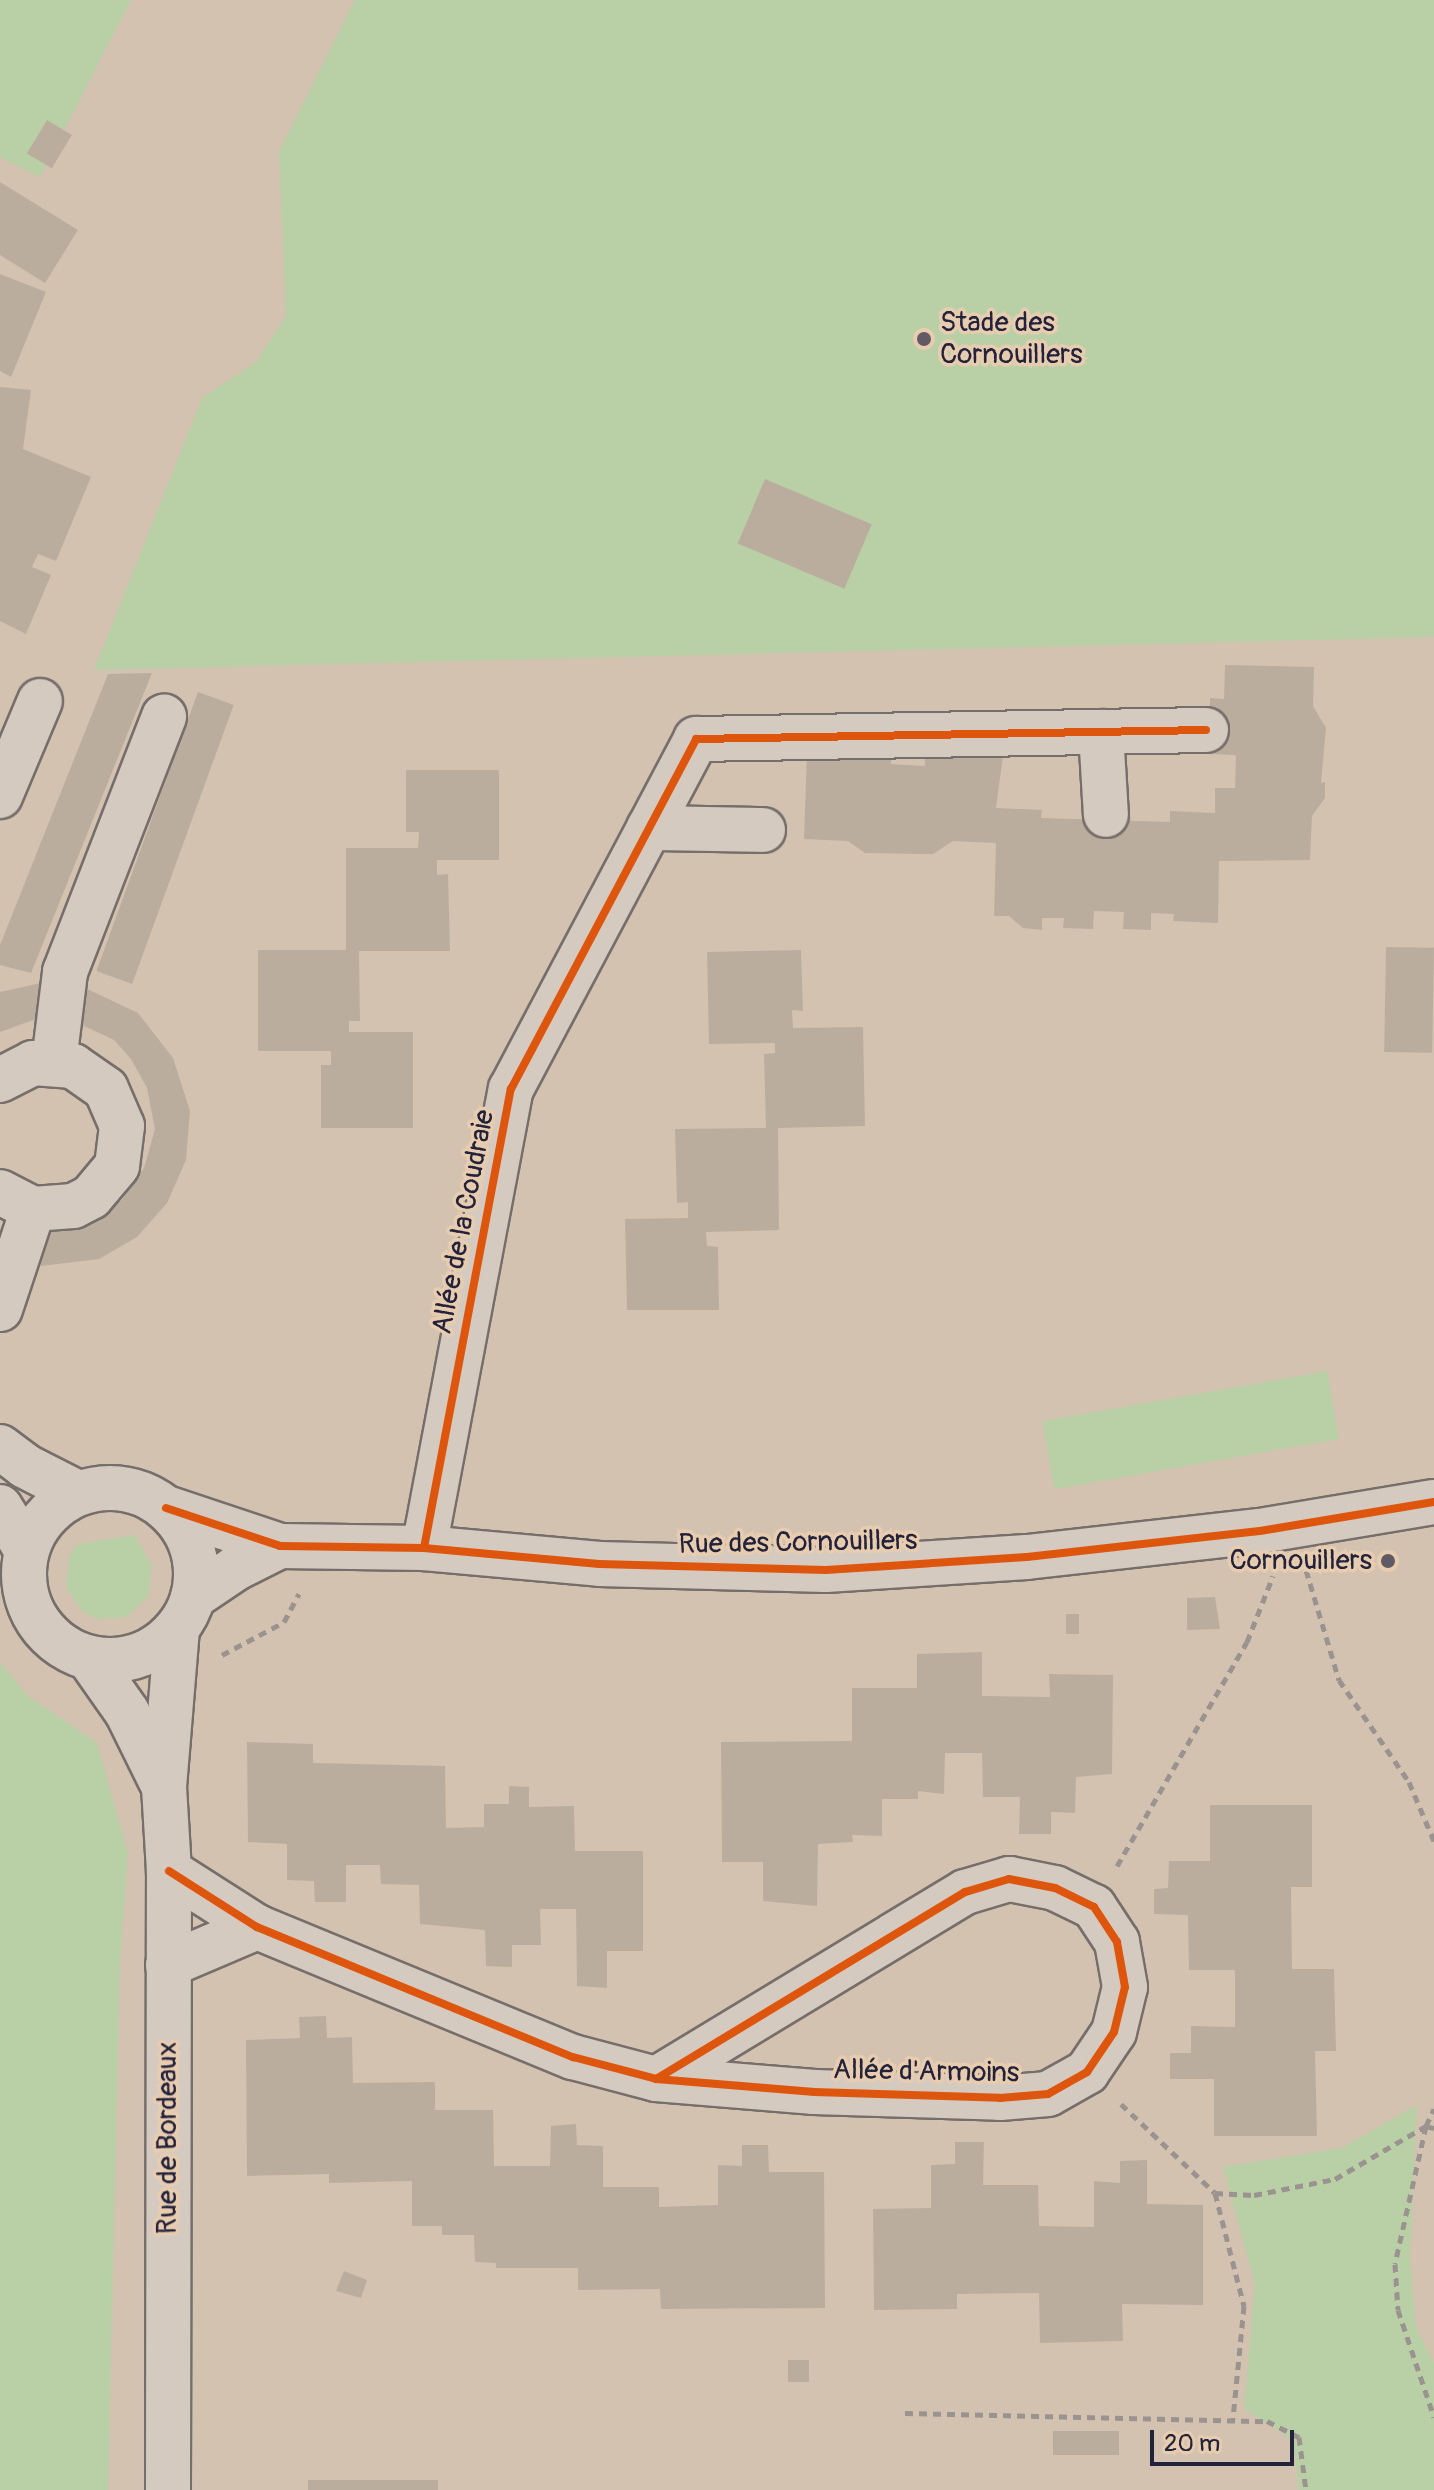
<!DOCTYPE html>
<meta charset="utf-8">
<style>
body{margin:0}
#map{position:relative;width:1434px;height:2490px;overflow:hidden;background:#d3c2b0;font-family:Pangolin,sans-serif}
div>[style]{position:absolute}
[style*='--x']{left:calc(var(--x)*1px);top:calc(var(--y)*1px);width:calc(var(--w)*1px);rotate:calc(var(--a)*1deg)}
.green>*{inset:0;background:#b9d0a6;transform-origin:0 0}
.building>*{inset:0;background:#bbad9e;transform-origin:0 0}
.path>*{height:5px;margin-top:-2.5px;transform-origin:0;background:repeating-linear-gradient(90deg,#9b938f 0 8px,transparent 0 14px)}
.roads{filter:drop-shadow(2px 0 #766e6b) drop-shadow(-2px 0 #766e6b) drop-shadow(0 2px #766e6b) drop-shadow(0 -2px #766e6b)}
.minor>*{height:44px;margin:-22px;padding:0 22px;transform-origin:22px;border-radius:22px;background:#d5cabf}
.major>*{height:44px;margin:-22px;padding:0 22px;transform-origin:22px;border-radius:22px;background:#d5cabf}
.major>.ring{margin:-22px;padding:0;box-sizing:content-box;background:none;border:44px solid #d5cabf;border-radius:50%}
.cycleway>*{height:8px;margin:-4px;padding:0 4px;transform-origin:4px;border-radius:4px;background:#de560e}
.dots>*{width:22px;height:22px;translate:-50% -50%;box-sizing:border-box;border:4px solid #e8ccaf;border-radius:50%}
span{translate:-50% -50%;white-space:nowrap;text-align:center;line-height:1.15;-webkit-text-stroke:7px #e8ccaf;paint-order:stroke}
.poi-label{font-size:28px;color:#22223b}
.left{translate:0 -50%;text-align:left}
.right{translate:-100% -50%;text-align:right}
.street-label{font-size:28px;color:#22223b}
.scale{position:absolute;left:1150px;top:2430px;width:144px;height:36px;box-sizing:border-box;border:4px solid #22223b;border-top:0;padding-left:10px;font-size:24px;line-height:28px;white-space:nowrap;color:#22223b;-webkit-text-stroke:6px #e8ccaf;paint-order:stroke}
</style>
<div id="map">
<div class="green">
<i style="clip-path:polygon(0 0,131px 0,40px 177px,0 157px)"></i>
<i style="clip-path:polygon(355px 0,1434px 0,1434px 637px,94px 670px,202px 398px,256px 362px,286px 316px,279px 152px)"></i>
<i style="left:1327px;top:1371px;width:69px;height:289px;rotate:80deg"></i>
<i style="clip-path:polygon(135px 1535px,152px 1566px,148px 1596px,126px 1617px,97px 1619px,83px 1612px,66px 1587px,69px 1555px,78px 1544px)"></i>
<i style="clip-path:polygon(0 1662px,28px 1696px,97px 1743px,128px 1853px,120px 1960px,108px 2490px,0 2490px)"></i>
<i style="clip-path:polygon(1417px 2105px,1410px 2258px,1416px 2327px,1434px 2363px,1434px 2490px,1299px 2490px,1293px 2440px,1244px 2409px,1255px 2284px,1223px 2167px,1341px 2148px)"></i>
</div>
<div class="building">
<i style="left:47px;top:120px;width:29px;height:39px;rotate:31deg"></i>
<i style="clip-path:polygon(0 182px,78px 230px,45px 283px,0 255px)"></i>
<i style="clip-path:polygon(0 274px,46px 292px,11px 377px,0 371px)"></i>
<i style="clip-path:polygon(0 387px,31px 390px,23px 449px,91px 477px,56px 561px,38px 554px,32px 567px,51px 575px,26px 634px,0 621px)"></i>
<i style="left:765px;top:479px;width:116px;height:70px;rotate:23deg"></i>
<i style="clip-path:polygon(1225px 665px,1314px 667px,1313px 706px,1326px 728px,1321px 783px,1325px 782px,1325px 798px,1312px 816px,1310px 860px,1219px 861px,1218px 923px,1173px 921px,1174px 914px,1151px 913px,1151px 930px,1123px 929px,1124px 912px,1094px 911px,1093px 929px,1063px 928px,1064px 918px,1042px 918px,1042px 930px,1023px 928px,1009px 916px,994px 916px,996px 843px,953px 841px,933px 854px,919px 854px,865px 853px,848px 841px,804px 839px,807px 752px,892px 740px,891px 764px,925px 766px,925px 752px,1003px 756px,996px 808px,1042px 810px,1041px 818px,1170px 822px,1170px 811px,1215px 813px,1215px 788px,1235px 788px,1236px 755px,1209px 754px,1210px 698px,1224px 699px)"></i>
<i style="clip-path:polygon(152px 673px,31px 973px,0 965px,0 945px,108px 674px)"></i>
<i style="left:198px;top:692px;width:38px;height:297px;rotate:20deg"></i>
<i style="clip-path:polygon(406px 770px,499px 770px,499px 860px,437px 860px,437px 875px,448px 874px,450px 951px,359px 951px,360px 1021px,349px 1021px,349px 1032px,413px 1032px,413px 1128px,321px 1128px,321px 1065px,331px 1065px,331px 1051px,258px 1051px,258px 950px,346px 950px,346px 848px,418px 848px,419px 832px,406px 832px)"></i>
<i style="left:1386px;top:947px;width:48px;height:105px;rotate:1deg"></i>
<i style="clip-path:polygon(801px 950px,803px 1011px,792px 1010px,793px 1028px,863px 1027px,865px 1126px,778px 1128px,779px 1230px,706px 1232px,707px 1246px,718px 1247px,719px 1310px,627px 1310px,625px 1219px,688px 1218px,688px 1202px,677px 1203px,675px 1129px,766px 1128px,764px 1054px,775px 1053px,775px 1043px,709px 1044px,707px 952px)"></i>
<i style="clip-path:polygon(41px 983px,39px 1018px,0 1032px,0 992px)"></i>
<i style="clip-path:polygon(85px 988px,138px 1013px,173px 1058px,190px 1111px,186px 1160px,167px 1203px,137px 1237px,99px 1259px,41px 1266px,42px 1229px,80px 1225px,122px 1200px,144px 1168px,155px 1129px,147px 1088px,131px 1059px,114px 1040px,80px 1024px)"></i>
<i style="clip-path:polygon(1215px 1597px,1220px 1629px,1187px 1630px,1187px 1598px)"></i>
<i style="left:1066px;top:1614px;width:13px;height:20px"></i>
<i style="clip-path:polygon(982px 1652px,982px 1696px,1050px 1697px,1049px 1674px,1113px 1675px,1112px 1774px,1076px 1777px,1075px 1813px,1051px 1812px,1051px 1834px,1019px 1834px,1020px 1797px,983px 1797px,982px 1753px,945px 1753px,944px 1794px,918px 1791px,918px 1799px,882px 1799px,882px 1836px,852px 1835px,853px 1842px,818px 1844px,817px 1906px,763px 1901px,763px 1862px,722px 1862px,721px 1742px,852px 1741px,852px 1688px,917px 1688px,917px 1654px)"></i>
<i style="clip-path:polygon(247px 1742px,313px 1744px,313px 1763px,445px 1766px,446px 1828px,484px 1827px,484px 1804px,509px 1804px,509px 1786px,529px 1787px,529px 1807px,574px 1806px,575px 1851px,643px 1851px,643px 1951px,607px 1951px,607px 1988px,577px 1986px,576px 1909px,540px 1909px,541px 1945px,512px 1945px,512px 1967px,486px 1966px,485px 1930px,420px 1924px,419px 1885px,381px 1884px,380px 1865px,346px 1865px,346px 1902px,315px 1902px,314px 1881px,287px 1880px,287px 1844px,248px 1842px)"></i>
<i style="clip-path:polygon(1210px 1805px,1312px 1805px,1312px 1887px,1291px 1887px,1292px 1969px,1334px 1969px,1336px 2051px,1315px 2051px,1317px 2136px,1214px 2136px,1214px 2079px,1170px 2079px,1170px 2053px,1191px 2053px,1191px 2026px,1235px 2027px,1235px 1970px,1189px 1970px,1188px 1915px,1154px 1914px,1154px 1889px,1168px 1888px,1169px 1861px,1210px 1861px)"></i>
<i style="clip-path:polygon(326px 2016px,327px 2038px,352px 2037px,353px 2083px,435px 2082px,435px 2110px,493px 2110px,494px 2166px,550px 2166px,551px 2126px,576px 2124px,577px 2145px,603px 2146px,603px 2187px,659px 2187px,659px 2207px,718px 2205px,718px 2165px,742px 2166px,742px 2145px,768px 2145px,769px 2172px,824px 2172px,825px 2308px,661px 2309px,660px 2289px,578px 2290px,578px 2268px,496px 2268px,496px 2263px,475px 2262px,474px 2235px,442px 2235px,442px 2226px,412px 2226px,412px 2181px,329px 2183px,329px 2174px,247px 2176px,246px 2040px,300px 2038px,299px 2017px)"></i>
<i style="clip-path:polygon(955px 2142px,984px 2142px,983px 2185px,1038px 2185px,1039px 2226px,1094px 2227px,1094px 2181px,1120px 2183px,1120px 2161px,1147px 2160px,1147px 2204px,1203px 2205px,1203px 2305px,1122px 2304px,1123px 2341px,1040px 2343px,1039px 2293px,957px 2294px,957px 2309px,874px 2310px,873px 2209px,931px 2208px,931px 2165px,955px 2164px)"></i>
<i style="clip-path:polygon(344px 2271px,367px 2280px,361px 2298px,336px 2291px)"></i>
<i style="left:809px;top:2360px;width:22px;height:21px;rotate:90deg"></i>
<i style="left:1119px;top:2431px;width:24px;height:66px;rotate:90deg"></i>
<i style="left:438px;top:2480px;width:10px;height:130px;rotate:90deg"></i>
</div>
<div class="path">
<i style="--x:1306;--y:1570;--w:115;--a:73.3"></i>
<i style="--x:1339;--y:1680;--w:124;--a:55.5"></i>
<i style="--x:1409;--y:1782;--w:64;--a:67"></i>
<i style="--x:222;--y:1655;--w:70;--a:-28"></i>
<i style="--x:284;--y:1622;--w:32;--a:-62"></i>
<i style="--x:1117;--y:1866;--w:259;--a:-59.9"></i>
<i style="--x:1247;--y:1642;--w:71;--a:-68.5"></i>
<i style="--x:1121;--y:2104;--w:129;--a:43.4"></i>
<i style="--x:1215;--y:2193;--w:39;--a:3"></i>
<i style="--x:1254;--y:2195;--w:83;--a:-11.2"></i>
<i style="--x:1335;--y:2179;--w:105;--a:-30.2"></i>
<i style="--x:1426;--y:2126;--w:19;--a:-65"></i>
<i style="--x:1434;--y:2128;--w:8;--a:-166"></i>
<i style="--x:1426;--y:2126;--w:141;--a:102.7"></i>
<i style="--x:1395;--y:2264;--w:46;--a:86.3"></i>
<i style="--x:1398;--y:2310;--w:113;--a:71.4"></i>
<i style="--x:1215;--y:2193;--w:117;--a:75.6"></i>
<i style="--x:1244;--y:2306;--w:113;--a:95.6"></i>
<i style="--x:905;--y:2413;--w:362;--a:1.3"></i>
<i style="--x:1267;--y:2421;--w:36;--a:27"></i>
<i style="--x:1299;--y:2437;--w:53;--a:82.5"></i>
</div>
<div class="roads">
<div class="minor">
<i style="--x:1101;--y:732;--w:83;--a:86.6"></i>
<i style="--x:0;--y:796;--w:103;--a:-67.2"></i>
<i style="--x:649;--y:828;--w:114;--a:1"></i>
<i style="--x:54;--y:1062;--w:91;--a:-83"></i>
<i style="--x:65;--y:972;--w:274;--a:-68.8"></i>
<i style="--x:0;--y:1080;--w:37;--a:-27"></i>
<i style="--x:33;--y:1063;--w:40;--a:4.3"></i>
<i style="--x:73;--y:1066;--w:40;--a:34.9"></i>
<i style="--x:106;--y:1089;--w:40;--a:66.6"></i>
<i style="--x:122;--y:1126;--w:40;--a:97.1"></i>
<i style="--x:117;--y:1166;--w:40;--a:130"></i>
<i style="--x:91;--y:1197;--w:20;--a:153"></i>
<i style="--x:73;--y:1206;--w:40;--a:175.7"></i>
<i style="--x:33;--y:1209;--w:37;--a:-153"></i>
<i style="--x:0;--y:1309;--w:105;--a:-71.7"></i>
<i style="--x:166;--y:1508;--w:120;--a:18.4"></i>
<i style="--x:280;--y:1546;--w:144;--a:0.8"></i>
<i style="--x:424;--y:1548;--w:176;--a:5.2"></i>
<i style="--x:599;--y:1564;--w:227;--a:1.5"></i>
<i style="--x:826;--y:1570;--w:201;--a:-3.7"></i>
<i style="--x:1027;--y:1557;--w:234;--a:-6.4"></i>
<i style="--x:1260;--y:1531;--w:176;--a:-9.5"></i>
<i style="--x:424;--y:1548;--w:467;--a:-79.3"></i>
<i style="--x:511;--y:1089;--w:396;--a:-62.1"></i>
<i style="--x:696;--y:739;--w:510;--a:-1.01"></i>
<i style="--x:193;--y:1597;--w:52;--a:-34"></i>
<i style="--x:236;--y:1568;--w:49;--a:-26.6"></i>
<i style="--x:169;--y:1871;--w:104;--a:32.5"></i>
<i style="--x:257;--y:1927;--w:342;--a:22.4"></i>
<i style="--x:573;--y:2057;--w:86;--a:14.8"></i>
<i style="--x:656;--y:2079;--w:159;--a:4.7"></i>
<i style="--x:814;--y:2092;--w:186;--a:1.8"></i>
<i style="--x:1000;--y:2098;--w:48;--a:-4.8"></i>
<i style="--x:1048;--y:2094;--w:45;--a:-29.4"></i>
<i style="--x:1087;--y:2072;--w:48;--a:-56"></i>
<i style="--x:1114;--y:2032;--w:46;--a:-76.3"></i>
<i style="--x:1125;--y:1987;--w:46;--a:-100.1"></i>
<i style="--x:1117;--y:1942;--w:42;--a:-123.3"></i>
<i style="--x:1094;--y:1907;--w:43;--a:-154"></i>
<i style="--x:1055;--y:1888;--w:47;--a:-168.9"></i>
<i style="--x:1009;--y:1879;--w:46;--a:163.5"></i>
<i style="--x:965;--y:1892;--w:361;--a:148.8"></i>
<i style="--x:168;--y:1965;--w:97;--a:-23.1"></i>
</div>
<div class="major">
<i style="--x:0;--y:1447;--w:31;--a:37"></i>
<i style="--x:25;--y:1466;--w:59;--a:27"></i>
<i class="ring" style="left:24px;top:1488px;width:128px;height:128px"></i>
<i style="--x:0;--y:1507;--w:49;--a:58.2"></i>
<i style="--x:89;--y:1658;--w:66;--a:54.9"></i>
<i style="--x:127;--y:1712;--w:77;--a:63.8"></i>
<i style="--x:168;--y:2490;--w:619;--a:-89.91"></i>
<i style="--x:169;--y:1871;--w:84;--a:-93.4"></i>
<i style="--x:164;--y:1787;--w:158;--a:-85.3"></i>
</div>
</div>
<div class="cycleway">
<i style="--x:166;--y:1508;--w:120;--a:18.4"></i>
<i style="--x:280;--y:1546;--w:144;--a:0.8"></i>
<i style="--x:424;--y:1548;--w:176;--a:5.2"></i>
<i style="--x:599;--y:1564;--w:227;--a:1.5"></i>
<i style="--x:826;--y:1570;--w:201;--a:-3.7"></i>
<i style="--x:1027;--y:1557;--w:234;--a:-6.4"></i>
<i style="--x:1260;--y:1531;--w:176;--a:-9.5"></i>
<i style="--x:424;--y:1548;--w:467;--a:-79.3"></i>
<i style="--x:511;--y:1089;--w:396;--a:-62.1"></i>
<i style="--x:696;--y:739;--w:510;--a:-1.01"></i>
<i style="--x:169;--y:1871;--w:104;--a:32.5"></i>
<i style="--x:257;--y:1927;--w:342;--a:22.4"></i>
<i style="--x:573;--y:2057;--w:86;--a:14.8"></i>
<i style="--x:656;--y:2079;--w:159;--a:4.7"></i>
<i style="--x:814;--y:2092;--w:186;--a:1.8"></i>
<i style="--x:1000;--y:2098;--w:48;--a:-4.8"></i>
<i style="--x:1048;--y:2094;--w:45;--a:-29.4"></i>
<i style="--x:1087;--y:2072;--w:48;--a:-56"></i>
<i style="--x:1114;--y:2032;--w:46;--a:-76.3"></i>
<i style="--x:1125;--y:1987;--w:46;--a:-100.1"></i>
<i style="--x:1117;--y:1942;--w:42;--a:-123.3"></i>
<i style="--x:1094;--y:1907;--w:43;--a:-154"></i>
<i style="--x:1055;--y:1888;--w:47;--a:-168.9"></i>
<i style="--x:1009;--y:1879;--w:46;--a:163.5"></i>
<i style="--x:965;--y:1892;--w:361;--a:148.8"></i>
</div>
<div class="dots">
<i style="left:924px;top:339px;background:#605a64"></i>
<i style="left:1388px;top:1561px;background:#605a64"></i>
</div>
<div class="poi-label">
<span class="left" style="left:940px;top:339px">Stade des<br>Cornouillers</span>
<span class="right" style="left:1372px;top:1561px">Cornouillers</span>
</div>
<div class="street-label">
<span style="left:464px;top:1222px;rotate:-79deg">Allée de la Coudraie</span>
<span style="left:798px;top:1543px;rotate:-1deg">Rue des Cornouillers</span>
<span style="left:926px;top:2072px;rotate:1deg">Allée d'Armoins</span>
<span style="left:168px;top:2138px;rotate:-90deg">Rue de Bordeaux</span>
</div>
<div class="scale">20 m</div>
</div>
